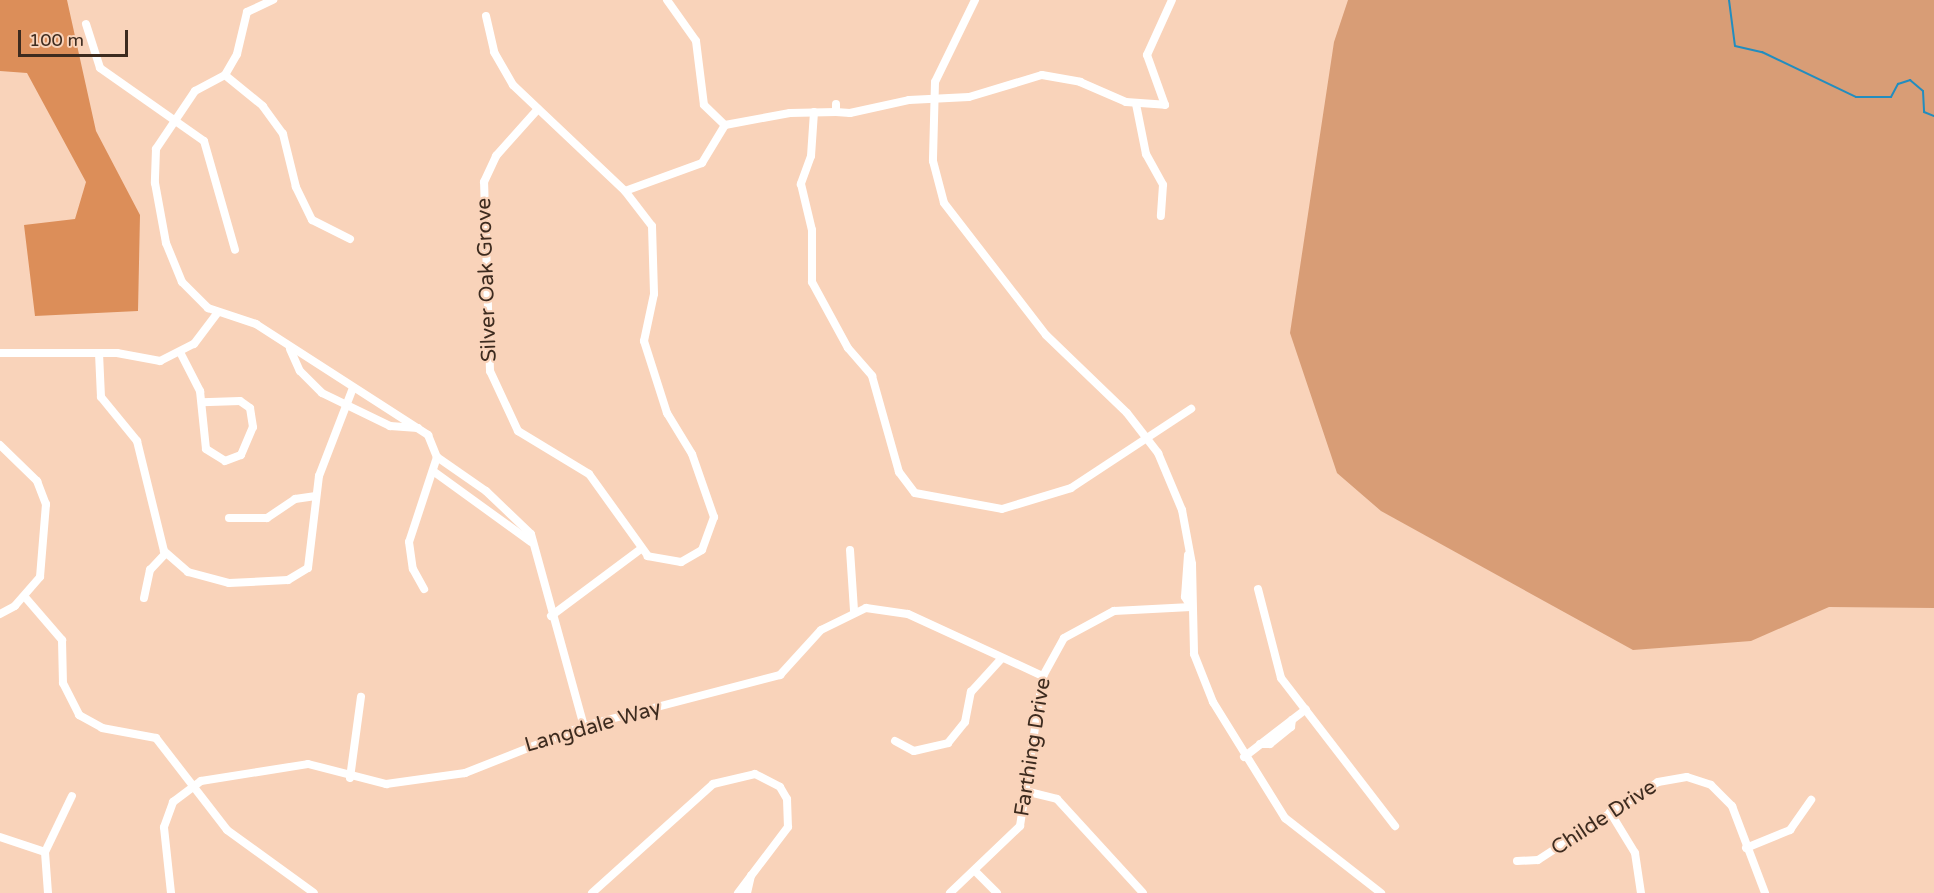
<!DOCTYPE html>
<style>
body{margin:0}
#map{position:relative;width:1934px;height:893px;overflow:hidden;background:#f9d3ba;font-family:"Varela Round",sans-serif}
div>[style]{position:absolute}
[style*='--x']{left:calc(var(--x)*1px);top:calc(var(--y)*1px);width:calc(var(--w)*1px);rotate:calc(var(--a)*1deg)}
.green>*{inset:0;background:#d89d76}
.forest>*{inset:0;background:#dc8e59}
.stream>*{height:2px;margin:-1px;padding:0 1px;transform-origin:1px;border-radius:1px;background:#228dbf}
.minor>*{height:8px;margin:-4px;padding:0 4px;transform-origin:4px;border-radius:4px;background:#fff}
span{translate:-50% -50%;white-space:nowrap;text-align:center;line-height:1.15;-webkit-text-stroke:4.5px #f9d3ba;paint-order:stroke}
.street-label{font-size:21px;color:#3d2b1f}
.scale{position:absolute;left:18px;top:30px;width:110px;height:27px;box-sizing:border-box;border:3px solid #3d2b1f;border-top:0;padding-left:8px;font-size:18px;line-height:21px;white-space:nowrap;color:#3d2b1f;-webkit-text-stroke:4px #f9d3ba;paint-order:stroke}
</style>
<div id="map">
<div class="green">
<i style="clip-path:polygon(1348px 0,1934px 0,1934px 608px,1829px 607px,1751px 641px,1633px 650px,1381px 511px,1337px 473px,1290px 333px,1334px 42px)"></i>
</div>
<div class="forest">
<i style="clip-path:polygon(0 0,67px 0,96px 131px,140px 215px,138px 311px,35px 316px,24px 225px,75px 219px,86px 182px,27px 73px,0 71px)"></i>
</div>
<div class="stream">
<i style="--x:1729;--y:0;--w:46;--a:82.6"></i>
<i style="--x:1735;--y:46;--w:28;--a:13"></i>
<i style="--x:1762;--y:52;--w:104;--a:25.6"></i>
<i style="--x:1856;--y:97;--w:35;--a:0"></i>
<i style="--x:1891;--y:97;--w:15;--a:-62"></i>
<i style="--x:1898;--y:84;--w:13;--a:-18"></i>
<i style="--x:1910;--y:80;--w:17;--a:40"></i>
<i style="--x:1923;--y:91;--w:21;--a:87"></i>
<i style="--x:1924;--y:112;--w:11;--a:22"></i>
</div>
<div class="minor">
<i style="--x:667;--y:0;--w:50;--a:54.7"></i>
<i style="--x:696;--y:41;--w:64;--a:82.9"></i>
<i style="--x:704;--y:105;--w:29;--a:44"></i>
<i style="--x:975;--y:0;--w:91;--a:116"></i>
<i style="--x:935;--y:82;--w:79;--a:91.5"></i>
<i style="--x:933;--y:161;--w:43;--a:75.3"></i>
<i style="--x:944;--y:203;--w:167;--a:52.3"></i>
<i style="--x:1046;--y:335;--w:112;--a:43.9"></i>
<i style="--x:1127;--y:413;--w:51;--a:52.2"></i>
<i style="--x:1158;--y:453;--w:62;--a:67.2"></i>
<i style="--x:1182;--y:510;--w:55;--a:79.5"></i>
<i style="--x:1192;--y:564;--w:90;--a:88.7"></i>
<i style="--x:1194;--y:654;--w:52;--a:68.4"></i>
<i style="--x:1213;--y:702;--w:137;--a:58.2"></i>
<i style="--x:1285;--y:818;--w:122;--a:38"></i>
<i style="--x:486;--y:16;--w:37;--a:77"></i>
<i style="--x:494;--y:52;--w:38;--a:60"></i>
<i style="--x:513;--y:85;--w:154;--a:43.4"></i>
<i style="--x:625;--y:191;--w:44;--a:52.4"></i>
<i style="--x:652;--y:226;--w:68;--a:88.3"></i>
<i style="--x:654;--y:294;--w:48;--a:102"></i>
<i style="--x:644;--y:341;--w:76;--a:72.3"></i>
<i style="--x:667;--y:413;--w:48;--a:58.6"></i>
<i style="--x:692;--y:454;--w:67;--a:70.8"></i>
<i style="--x:714;--y:517;--w:35;--a:110"></i>
<i style="--x:702;--y:550;--w:24;--a:150"></i>
<i style="--x:681;--y:562;--w:34;--a:-170"></i>
<i style="--x:648;--y:556;--w:101;--a:-125.7"></i>
<i style="--x:589;--y:474;--w:83;--a:-148.8"></i>
<i style="--x:518;--y:431;--w:66;--a:-115"></i>
<i style="--x:490;--y:371;--w:189;--a:-91.8"></i>
<i style="--x:484;--y:182;--w:29;--a:-65"></i>
<i style="--x:496;--y:156;--w:63;--a:-48.2"></i>
<i style="--x:86;--y:24;--w:46;--a:72.3"></i>
<i style="--x:100;--y:68;--w:127;--a:35.1"></i>
<i style="--x:204;--y:141;--w:113;--a:74.1"></i>
<i style="--x:225;--y:75;--w:24;--a:-60"></i>
<i style="--x:237;--y:54;--w:43;--a:-76.6"></i>
<i style="--x:247;--y:12;--w:29;--a:-25"></i>
<i style="--x:836;--y:104;--w:8;--a:90"></i>
<i style="--x:836;--y:112;--w:14;--a:4"></i>
<i style="--x:850;--y:113;--w:60;--a:-12.4"></i>
<i style="--x:909;--y:100;--w:60;--a:-2.9"></i>
<i style="--x:969;--y:97;--w:76;--a:-16.8"></i>
<i style="--x:1042;--y:75;--w:39;--a:10"></i>
<i style="--x:1080;--y:82;--w:50;--a:23.5"></i>
<i style="--x:1126;--y:102;--w:39;--a:4"></i>
<i style="--x:1165;--y:105;--w:53;--a:-109.8"></i>
<i style="--x:1147;--y:55;--w:60;--a:-65.6"></i>
<i style="--x:1136;--y:104;--w:51;--a:78.7"></i>
<i style="--x:1146;--y:154;--w:35;--a:61"></i>
<i style="--x:1163;--y:185;--w:31;--a:94"></i>
<i style="--x:814;--y:112;--w:44;--a:93.9"></i>
<i style="--x:811;--y:156;--w:30;--a:110"></i>
<i style="--x:801;--y:184;--w:47;--a:76.6"></i>
<i style="--x:812;--y:230;--w:52;--a:90"></i>
<i style="--x:812;--y:282;--w:75;--a:61.4"></i>
<i style="--x:848;--y:348;--w:37;--a:49"></i>
<i style="--x:872;--y:376;--w:100;--a:74.3"></i>
<i style="--x:899;--y:472;--w:26;--a:53"></i>
<i style="--x:915;--y:493;--w:88;--a:10.4"></i>
<i style="--x:1002;--y:509;--w:72;--a:-16.9"></i>
<i style="--x:1071;--y:488;--w:144;--a:-33.4"></i>
<i style="--x:625;--y:191;--w:82;--a:-20"></i>
<i style="--x:702;--y:163;--w:44;--a:-58.8"></i>
<i style="--x:725;--y:125;--w:66;--a:-10.5"></i>
<i style="--x:790;--y:113;--w:46;--a:-1.2"></i>
<i style="--x:350;--y:239;--w:42;--a:-153.4"></i>
<i style="--x:312;--y:220;--w:37;--a:-116"></i>
<i style="--x:296;--y:187;--w:55;--a:-103.8"></i>
<i style="--x:283;--y:134;--w:34;--a:-126"></i>
<i style="--x:263;--y:106;--w:49;--a:-140.8"></i>
<i style="--x:225;--y:75;--w:34;--a:152"></i>
<i style="--x:195;--y:91;--w:70;--a:123.9"></i>
<i style="--x:156;--y:149;--w:34;--a:92"></i>
<i style="--x:155;--y:183;--w:61;--a:79.6"></i>
<i style="--x:166;--y:243;--w:42;--a:67.7"></i>
<i style="--x:182;--y:282;--w:37;--a:45"></i>
<i style="--x:208;--y:308;--w:51;--a:18.4"></i>
<i style="--x:256;--y:324;--w:205;--a:32.8"></i>
<i style="--x:428;--y:435;--w:24;--a:68"></i>
<i style="--x:437;--y:457;--w:89;--a:108.2"></i>
<i style="--x:409;--y:542;--w:27;--a:82"></i>
<i style="--x:413;--y:569;--w:23;--a:61"></i>
<i style="--x:290;--y:349;--w:24;--a:66"></i>
<i style="--x:300;--y:371;--w:31;--a:45"></i>
<i style="--x:322;--y:393;--w:76;--a:25.9"></i>
<i style="--x:390;--y:426;--w:28;--a:4"></i>
<i style="--x:0;--y:353;--w:117;--a:0"></i>
<i style="--x:117;--y:353;--w:44;--a:10.5"></i>
<i style="--x:160;--y:361;--w:38;--a:-27"></i>
<i style="--x:194;--y:344;--w:39;--a:-53"></i>
<i style="--x:99;--y:353;--w:44;--a:87.4"></i>
<i style="--x:101;--y:397;--w:57;--a:50.7"></i>
<i style="--x:137;--y:441;--w:113;--a:76.2"></i>
<i style="--x:164;--y:551;--w:32;--a:41"></i>
<i style="--x:188;--y:572;--w:42;--a:15"></i>
<i style="--x:229;--y:583;--w:59;--a:-2.9"></i>
<i style="--x:288;--y:580;--w:23;--a:-31"></i>
<i style="--x:308;--y:568;--w:93;--a:-83.2"></i>
<i style="--x:319;--y:476;--w:94;--a:-68.9"></i>
<i style="--x:181;--y:354;--w:42;--a:62.8"></i>
<i style="--x:200;--y:391;--w:58;--a:84.1"></i>
<i style="--x:206;--y:449;--w:22;--a:32"></i>
<i style="--x:225;--y:461;--w:17;--a:-21"></i>
<i style="--x:241;--y:455;--w:30;--a:-67"></i>
<i style="--x:253;--y:427;--w:19;--a:-99"></i>
<i style="--x:250;--y:408;--w:12;--a:-145"></i>
<i style="--x:240;--y:401;--w:38;--a:178"></i>
<i style="--x:0;--y:445;--w:52;--a:44.2"></i>
<i style="--x:37;--y:481;--w:25;--a:69"></i>
<i style="--x:46;--y:504;--w:73;--a:94.7"></i>
<i style="--x:40;--y:577;--w:38;--a:131"></i>
<i style="--x:15;--y:606;--w:17;--a:152"></i>
<i style="--x:437;--y:457;--w:60;--a:34.8"></i>
<i style="--x:486;--y:491;--w:62;--a:43.7"></i>
<i style="--x:531;--y:534;--w:199;--a:74.6"></i>
<i style="--x:433;--y:471;--w:121;--a:35.9"></i>
<i style="--x:229;--y:518;--w:38;--a:0"></i>
<i style="--x:267;--y:518;--w:34;--a:-34"></i>
<i style="--x:295;--y:499;--w:21;--a:-8"></i>
<i style="--x:850;--y:550;--w:61;--a:86.2"></i>
<i style="--x:1188;--y:555;--w:42;--a:94.1"></i>
<i style="--x:1185;--y:597;--w:12;--a:59"></i>
<i style="--x:1258;--y:589;--w:92;--a:75.5"></i>
<i style="--x:1281;--y:678;--w:187;--a:52.4"></i>
<i style="--x:25;--y:597;--w:57;--a:49.3"></i>
<i style="--x:62;--y:640;--w:43;--a:88.7"></i>
<i style="--x:63;--y:683;--w:36;--a:63"></i>
<i style="--x:79;--y:715;--w:26;--a:29"></i>
<i style="--x:102;--y:728;--w:55;--a:10.5"></i>
<i style="--x:156;--y:738;--w:116;--a:52.3"></i>
<i style="--x:227;--y:830;--w:107;--a:35.9"></i>
<i style="--x:144;--y:598;--w:29;--a:-78"></i>
<i style="--x:150;--y:570;--w:23;--a:-47"></i>
<i style="--x:551;--y:616;--w:112;--a:-36.7"></i>
<i style="--x:895;--y:741;--w:21;--a:28"></i>
<i style="--x:914;--y:751;--w:35;--a:-13"></i>
<i style="--x:948;--y:743;--w:27;--a:-51"></i>
<i style="--x:965;--y:722;--w:31;--a:-79"></i>
<i style="--x:971;--y:692;--w:45;--a:-47.7"></i>
<i style="--x:1260;--y:744;--w:10;--a:0"></i>
<i style="--x:1270;--y:744;--w:27;--a:-39"></i>
<i style="--x:1291;--y:727;--w:7;--a:-82"></i>
<i style="--x:1244;--y:757;--w:78;--a:-37.7"></i>
<i style="--x:350;--y:778;--w:82;--a:-82.3"></i>
<i style="--x:1025;--y:791;--w:33;--a:14"></i>
<i style="--x:1057;--y:799;--w:127;--a:47.5"></i>
<i style="--x:1610;--y:812;--w:48;--a:58.6"></i>
<i style="--x:1635;--y:853;--w:40;--a:81.5"></i>
<i style="--x:0;--y:837;--w:47;--a:18.4"></i>
<i style="--x:1746;--y:848;--w:48;--a:-22.2"></i>
<i style="--x:1790;--y:830;--w:37;--a:-55"></i>
<i style="--x:1517;--y:861;--w:21;--a:-3"></i>
<i style="--x:1538;--y:860;--w:143;--a:-33"></i>
<i style="--x:1658;--y:782;--w:29;--a:-10"></i>
<i style="--x:1687;--y:777;--w:25;--a:18"></i>
<i style="--x:1711;--y:785;--w:30;--a:45"></i>
<i style="--x:1732;--y:806;--w:93;--a:69.2"></i>
<i style="--x:975;--y:871;--w:31;--a:45"></i>
<i style="--x:48;--y:893;--w:41;--a:-94.2"></i>
<i style="--x:45;--y:852;--w:62;--a:-64.3"></i>
<i style="--x:171;--y:893;--w:66;--a:-96.1"></i>
<i style="--x:164;--y:827;--w:27;--a:-70"></i>
<i style="--x:173;--y:802;--w:35;--a:-37"></i>
<i style="--x:201;--y:781;--w:108;--a:-9"></i>
<i style="--x:308;--y:764;--w:81;--a:14.4"></i>
<i style="--x:386;--y:784;--w:80;--a:-7.9"></i>
<i style="--x:465;--y:773;--w:128;--a:-21.6"></i>
<i style="--x:584;--y:726;--w:203;--a:-14.6"></i>
<i style="--x:780;--y:675;--w:61;--a:-47.7"></i>
<i style="--x:821;--y:630;--w:50;--a:-26.1"></i>
<i style="--x:866;--y:608;--w:42;--a:8.1"></i>
<i style="--x:908;--y:614;--w:149;--a:24.7"></i>
<i style="--x:592;--y:893;--w:163;--a:-42"></i>
<i style="--x:713;--y:784;--w:43;--a:-13.4"></i>
<i style="--x:755;--y:774;--w:28;--a:27"></i>
<i style="--x:780;--y:787;--w:14;--a:60"></i>
<i style="--x:787;--y:799;--w:28;--a:88"></i>
<i style="--x:788;--y:827;--w:83;--a:127.1"></i>
<i style="--x:747;--y:893;--w:18;--a:-77"></i>
<i style="--x:950;--y:893;--w:97;--a:-43.7"></i>
<i style="--x:1020;--y:826;--w:152;--a:-81.3"></i>
<i style="--x:1043;--y:676;--w:43;--a:-61.1"></i>
<i style="--x:1064;--y:638;--w:57;--a:-28.4"></i>
<i style="--x:1114;--y:611;--w:77;--a:-3"></i>
</div>
<div class="street-label">
<span style="left:487px;top:280px;rotate:-92deg">Silver Oak Grove</span>
<span style="left:593px;top:727px;rotate:-16deg">Langdale Way</span>
<span style="left:1033px;top:747px;rotate:-81deg">Farthing Drive</span>
<span style="left:1604px;top:818px;rotate:-33deg">Childe Drive</span>
</div>
<div class="scale">100 m</div>
</div>
